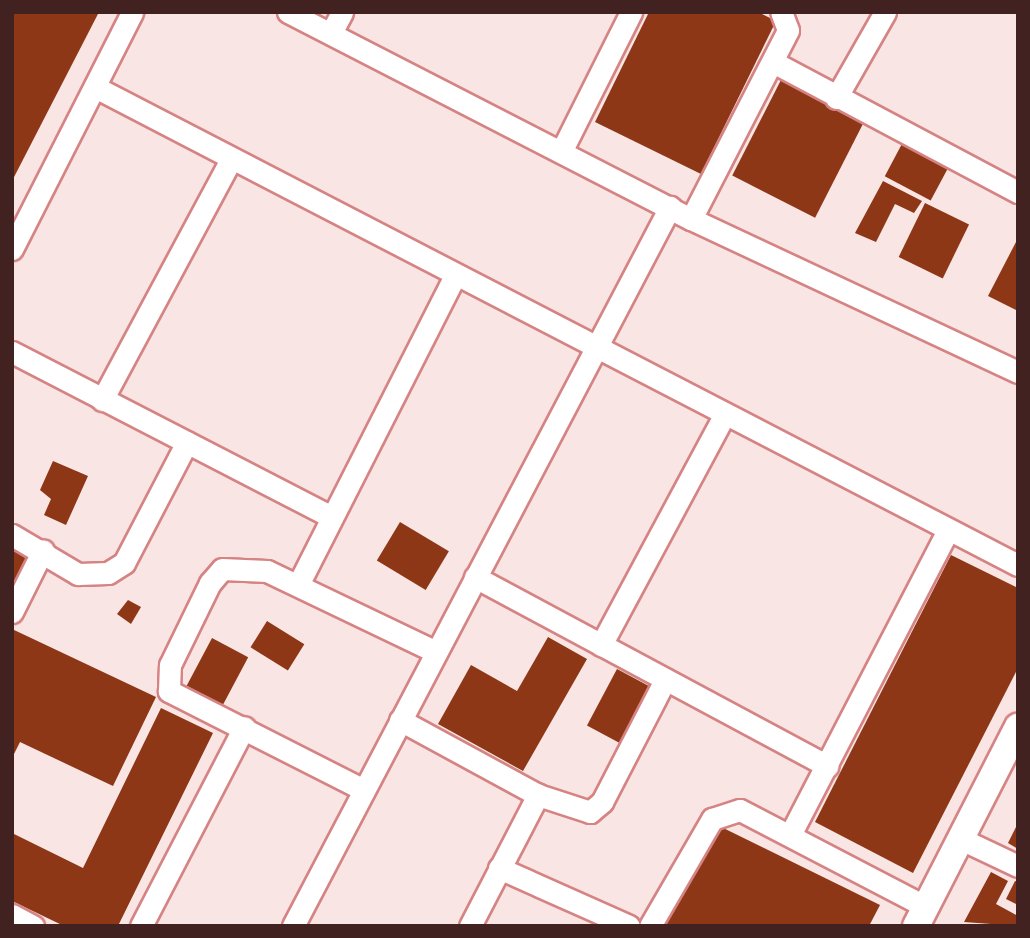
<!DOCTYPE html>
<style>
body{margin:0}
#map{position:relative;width:1030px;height:938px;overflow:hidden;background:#f8e5e4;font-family:Barlow,sans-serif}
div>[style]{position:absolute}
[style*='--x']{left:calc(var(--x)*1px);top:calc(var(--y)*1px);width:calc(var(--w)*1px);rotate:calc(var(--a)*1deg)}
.building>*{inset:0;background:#8d3716;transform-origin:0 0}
.roads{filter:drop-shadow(2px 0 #d58383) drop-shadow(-2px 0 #d58383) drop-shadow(0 2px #d58383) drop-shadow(0 -2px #d58383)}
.minor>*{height:21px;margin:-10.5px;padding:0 10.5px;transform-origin:10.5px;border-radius:10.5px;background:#fff}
.tertiary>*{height:26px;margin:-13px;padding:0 13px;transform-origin:13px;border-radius:13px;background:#fff}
span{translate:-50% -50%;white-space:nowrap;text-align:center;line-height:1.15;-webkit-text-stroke:7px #fff;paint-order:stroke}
.frame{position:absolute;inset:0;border:14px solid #422121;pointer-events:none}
</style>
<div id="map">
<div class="building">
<i style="clip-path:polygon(12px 12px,99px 12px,12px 181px)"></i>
<i style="clip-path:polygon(649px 12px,758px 12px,776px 21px,701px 174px,595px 122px)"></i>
<i style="left:784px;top:74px;width:93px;height:114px;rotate:27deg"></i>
<i style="left:904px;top:140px;width:52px;height:41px;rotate:28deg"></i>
<i style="clip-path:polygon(883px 181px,922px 201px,914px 213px,895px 204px,876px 242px,855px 233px)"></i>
<i style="left:925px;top:203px;width:49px;height:60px;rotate:26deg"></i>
<i style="clip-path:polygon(1016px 242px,1018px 243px,1018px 311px,988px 296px)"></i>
<i style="clip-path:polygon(53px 461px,88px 476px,66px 525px,44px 515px,51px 499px,40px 490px)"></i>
<i style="left:400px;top:522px;width:57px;height:45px;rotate:31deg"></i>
<i style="clip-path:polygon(12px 537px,38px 550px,19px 587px,12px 583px)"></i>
<i style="clip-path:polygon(951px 555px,1018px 588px,1018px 668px,913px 873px,815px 822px)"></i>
<i style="clip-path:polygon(128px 600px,141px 607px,131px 624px,117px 614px)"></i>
<i style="left:267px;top:621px;width:44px;height:31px;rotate:32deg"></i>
<i style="clip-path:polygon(12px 629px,156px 697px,113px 786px,20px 742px,12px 758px)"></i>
<i style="clip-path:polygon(548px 637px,587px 659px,523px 771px,438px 724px,471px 665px,517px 691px)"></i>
<i style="left:212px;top:638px;width:41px;height:54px;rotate:28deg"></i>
<i style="left:617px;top:669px;width:45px;height:64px;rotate:28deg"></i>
<i style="clip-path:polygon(161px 708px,213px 733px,118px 926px,64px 926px,12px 901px,12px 833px,83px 868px)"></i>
<i style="clip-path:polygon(713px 823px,880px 905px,869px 926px,662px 926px)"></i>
<i style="clip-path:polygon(1018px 823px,1018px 849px,1008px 843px)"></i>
<i style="clip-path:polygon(991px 872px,1008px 881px,996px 904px,1018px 916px,1018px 926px,964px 922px)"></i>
<i style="clip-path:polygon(1015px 881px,1018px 882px,1018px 905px,1006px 899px)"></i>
</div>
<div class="roads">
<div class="minor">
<i style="--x:288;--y:12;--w:453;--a:27.2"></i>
<i style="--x:691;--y:219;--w:361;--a:25.1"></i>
<i style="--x:331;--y:33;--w:24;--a:-62"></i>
<i style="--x:773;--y:62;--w:277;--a:28"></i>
<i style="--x:95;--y:87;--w:1039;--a:27.38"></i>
<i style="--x:836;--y:98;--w:99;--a:-60.3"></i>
<i style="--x:561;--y:152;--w:157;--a:-63.4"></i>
<i style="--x:691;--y:219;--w:212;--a:-62.8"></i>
<i style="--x:788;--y:30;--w:19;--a:-111"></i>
<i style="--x:12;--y:249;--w:266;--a:-63.1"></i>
<i style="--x:12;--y:352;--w:360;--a:27.3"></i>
<i style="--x:102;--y:400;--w:271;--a:-61.8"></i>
<i style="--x:12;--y:535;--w:77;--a:30.6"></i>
<i style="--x:78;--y:574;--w:30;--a:-2"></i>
<i style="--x:108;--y:573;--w:19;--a:-32"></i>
<i style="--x:124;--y:563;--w:136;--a:-62.5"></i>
<i style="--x:475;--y:577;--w:400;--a:28.2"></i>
<i style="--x:298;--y:585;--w:345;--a:-63.1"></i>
<i style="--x:12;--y:612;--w:69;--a:-63.4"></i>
<i style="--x:601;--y:645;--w:260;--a:-61.8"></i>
<i style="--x:400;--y:720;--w:157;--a:28.5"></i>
<i style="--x:538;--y:795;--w:55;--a:18.1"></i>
<i style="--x:590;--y:812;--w:16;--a:-40"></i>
<i style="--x:602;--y:802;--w:137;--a:-62.7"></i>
<i style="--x:364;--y:790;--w:219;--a:-153.1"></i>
<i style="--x:169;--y:691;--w:26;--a:-88"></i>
<i style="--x:170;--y:665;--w:91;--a:-64"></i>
<i style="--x:210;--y:583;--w:18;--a:-49"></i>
<i style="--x:222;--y:569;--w:45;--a:2.5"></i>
<i style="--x:267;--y:571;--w:187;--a:25.6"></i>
<i style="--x:790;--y:835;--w:343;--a:-62.6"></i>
<i style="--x:961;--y:839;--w:63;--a:25.3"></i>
<i style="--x:499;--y:868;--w:142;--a:24"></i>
<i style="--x:12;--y:915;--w:24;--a:28"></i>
<i style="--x:141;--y:926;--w:224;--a:-62.6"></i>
<i style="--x:293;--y:926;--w:812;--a:-62.33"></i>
<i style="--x:470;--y:926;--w:148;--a:-62.6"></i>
<i style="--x:650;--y:926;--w:124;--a:-59.9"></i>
<i style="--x:712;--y:819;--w:29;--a:-18"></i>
<i style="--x:740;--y:810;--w:210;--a:27.5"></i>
</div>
<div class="tertiary">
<i style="--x:916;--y:926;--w:224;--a:-62.9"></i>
</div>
</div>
<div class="frame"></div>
</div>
